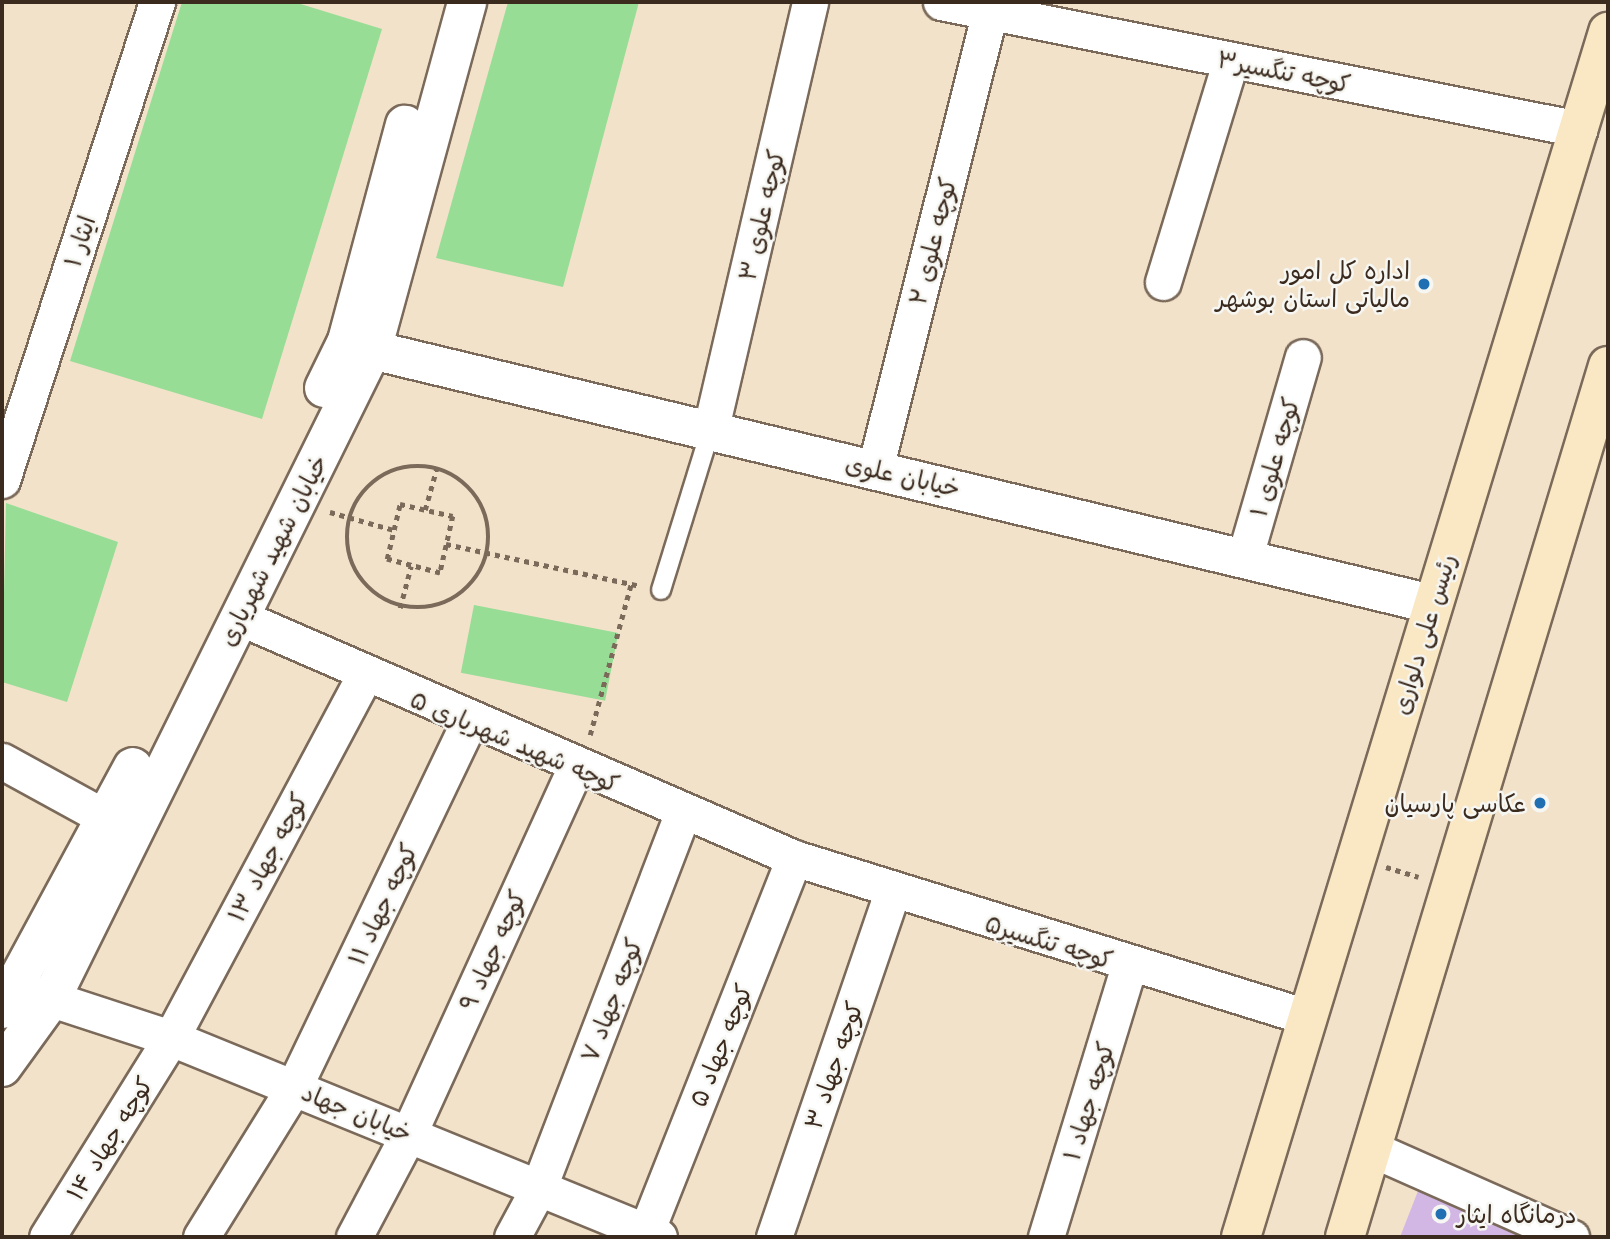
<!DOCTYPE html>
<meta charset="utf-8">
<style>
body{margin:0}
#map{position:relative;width:1610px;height:1239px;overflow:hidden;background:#f3e2ca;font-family:"Playpen Sans","Playpen Sans Arabic",sans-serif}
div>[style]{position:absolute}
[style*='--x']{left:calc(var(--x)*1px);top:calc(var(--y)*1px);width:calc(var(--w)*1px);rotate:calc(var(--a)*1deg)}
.green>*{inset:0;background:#97dd96;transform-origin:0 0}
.building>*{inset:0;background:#d2b7e5}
.path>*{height:4.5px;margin-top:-2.25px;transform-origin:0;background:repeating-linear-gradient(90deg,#7b6a5a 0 5px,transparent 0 10px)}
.path>.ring{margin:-2.25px;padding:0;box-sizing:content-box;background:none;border:4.5px solid #7b6a5a;border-radius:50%}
.roads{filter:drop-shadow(2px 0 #7b6a5a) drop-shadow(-2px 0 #7b6a5a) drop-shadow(0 2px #7b6a5a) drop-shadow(0 -2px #7b6a5a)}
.service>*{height:18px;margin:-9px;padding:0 9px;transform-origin:9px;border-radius:9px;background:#fff}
.minor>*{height:35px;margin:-17.5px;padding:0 17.5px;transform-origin:17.5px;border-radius:17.5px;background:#fff}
.tertiary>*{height:38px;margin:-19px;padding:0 19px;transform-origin:19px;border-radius:19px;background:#fff}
.secondary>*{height:38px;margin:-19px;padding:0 19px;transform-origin:19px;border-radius:19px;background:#fae7c3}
.dots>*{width:19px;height:19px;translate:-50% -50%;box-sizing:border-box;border:4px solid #f6f6f2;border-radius:50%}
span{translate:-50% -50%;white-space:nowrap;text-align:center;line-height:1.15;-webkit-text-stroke:5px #f6f6f2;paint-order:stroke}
.street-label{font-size:24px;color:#3b2a1e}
.poi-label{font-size:24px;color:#3b2a1e}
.right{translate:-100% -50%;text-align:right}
.left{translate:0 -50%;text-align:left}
.frame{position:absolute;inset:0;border:4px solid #3b2a1e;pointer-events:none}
</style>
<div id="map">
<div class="green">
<i style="clip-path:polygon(182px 2px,294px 2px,382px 29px,262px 419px,70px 361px)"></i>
<i style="clip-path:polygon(508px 2px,639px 2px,563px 287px,436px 258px)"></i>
<i style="clip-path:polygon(6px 503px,118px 542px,67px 702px,2px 682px)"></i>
<i style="left:474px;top:605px;width:147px;height:69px;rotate:11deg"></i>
</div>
<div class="building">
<i style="clip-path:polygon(1418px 1191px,1527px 1237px,1400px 1237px)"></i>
</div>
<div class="path">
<i class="ring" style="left:347px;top:466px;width:137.5px;height:137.5px"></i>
<i style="--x:400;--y:504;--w:54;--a:12.8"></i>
<i style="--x:453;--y:516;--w:58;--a:102.8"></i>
<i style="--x:440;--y:573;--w:55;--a:-165.2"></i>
<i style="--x:387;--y:559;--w:57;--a:-76.7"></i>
<i style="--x:425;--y:510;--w:45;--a:-74.4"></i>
<i style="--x:330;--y:512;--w:66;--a:15.7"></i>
<i style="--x:446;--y:544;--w:199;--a:12.2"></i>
<i style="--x:400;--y:608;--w:43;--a:-75.3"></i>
<i style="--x:590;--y:735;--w:156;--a:-74.8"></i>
<i style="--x:1386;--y:867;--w:34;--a:17"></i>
</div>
<div class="roads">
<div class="service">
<i style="--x:661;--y:590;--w:170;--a:-72.8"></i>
</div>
<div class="minor">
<i style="--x:941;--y:2;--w:651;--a:11.26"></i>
<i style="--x:1163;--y:282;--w:232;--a:-73"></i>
<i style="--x:711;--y:428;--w:437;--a:-76.9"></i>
<i style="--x:875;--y:469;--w:481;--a:-75.9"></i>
<i style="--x:2;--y:480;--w:503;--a:-72.03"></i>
<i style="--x:1245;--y:556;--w:207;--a:-73.8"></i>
<i style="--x:239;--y:617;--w:605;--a:23.47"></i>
<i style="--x:794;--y:858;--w:537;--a:17.22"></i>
<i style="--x:2;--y:761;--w:119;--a:28.7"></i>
<i style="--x:24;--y:990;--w:155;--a:18.1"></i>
<i style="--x:171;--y:1038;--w:527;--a:22.18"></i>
<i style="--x:1372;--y:1149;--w:218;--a:23.9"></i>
<i style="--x:47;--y:1237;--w:234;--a:-58.1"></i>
<i style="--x:171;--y:1038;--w:410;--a:-61.9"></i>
<i style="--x:201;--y:1237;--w:176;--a:-58.2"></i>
<i style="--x:294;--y:1087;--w:406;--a:-64.4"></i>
<i style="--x:354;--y:1237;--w:118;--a:-62.1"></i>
<i style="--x:409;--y:1133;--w:401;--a:-65.5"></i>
<i style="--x:512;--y:1237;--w:57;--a:-61.6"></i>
<i style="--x:539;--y:1187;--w:399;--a:-69"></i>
<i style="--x:644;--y:1237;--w:408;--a:-68.4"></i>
<i style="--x:774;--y:1237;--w:364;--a:-71.1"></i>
<i style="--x:1046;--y:1237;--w:284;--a:-73"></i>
</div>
<div class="tertiary">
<i style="--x:372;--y:350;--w:1090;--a:13.48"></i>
<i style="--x:324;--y:388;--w:52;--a:-63.9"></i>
<i style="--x:347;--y:341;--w:224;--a:-75"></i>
<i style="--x:2;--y:1009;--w:275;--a:-61.6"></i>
<i style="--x:2;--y:1067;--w:82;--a:-54"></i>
<i style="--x:50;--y:1001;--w:726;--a:-63.68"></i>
<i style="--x:372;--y:350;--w:361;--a:-74.7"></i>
</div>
<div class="secondary">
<i style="--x:1241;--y:1237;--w:1260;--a:-73.06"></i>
<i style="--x:1345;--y:1237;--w:910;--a:-73.2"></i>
</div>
</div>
<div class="dots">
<i style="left:1424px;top:284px;background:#1f6fb2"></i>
<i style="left:1540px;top:803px;background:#1f6fb2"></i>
<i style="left:1441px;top:1214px;background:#1f6fb2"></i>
</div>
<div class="street-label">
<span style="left:1284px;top:71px;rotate:11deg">کوچه تنگسیر۳</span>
<span style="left:761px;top:215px;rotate:-77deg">کوچه علوی ۳</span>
<span style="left:79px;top:241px;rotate:-72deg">ایثار ۱</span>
<span style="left:932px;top:241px;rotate:-76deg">کوچه علوی ۲</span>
<span style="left:1274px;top:457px;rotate:-74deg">کوچه علوی ۱</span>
<span style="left:903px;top:475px;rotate:13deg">خیابان علوی</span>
<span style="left:272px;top:550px;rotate:-63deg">خیابان شهید شهریاری</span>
<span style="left:1423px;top:634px;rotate:-73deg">رئیس علی دلواری</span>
<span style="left:515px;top:741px;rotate:23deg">کوچه شهید شهریاری ۵</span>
<span style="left:267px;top:857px;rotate:-62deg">کوچه جهاد ۱۳</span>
<span style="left:382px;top:904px;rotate:-65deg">کوچه جهاد ۱۱</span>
<span style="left:1049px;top:941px;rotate:17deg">کوچه تنگسیر۵</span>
<span style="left:492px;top:950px;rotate:-66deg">کوچه جهاد ۹</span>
<span style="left:611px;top:1000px;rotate:-69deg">کوچه جهاد ۷</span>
<span style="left:720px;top:1045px;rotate:-68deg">کوچه جهاد ۵</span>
<span style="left:833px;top:1065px;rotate:-71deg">کوچه جهاد ۳</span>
<span style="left:1088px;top:1101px;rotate:-73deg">کوچه جهاد ۱</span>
<span style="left:357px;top:1112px;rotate:22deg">خیابان جهاد</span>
<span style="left:109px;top:1138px;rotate:-58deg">کوچه جهاد ۱۴</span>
</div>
<div class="poi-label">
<span class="right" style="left:1410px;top:284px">اداره کل امور<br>مالیاتی استان بوشهر</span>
<span class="right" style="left:1526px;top:803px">عکاسی پارسیان</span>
<span class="left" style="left:1457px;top:1214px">درمانگاه ایثار</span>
</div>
<div class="frame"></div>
</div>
